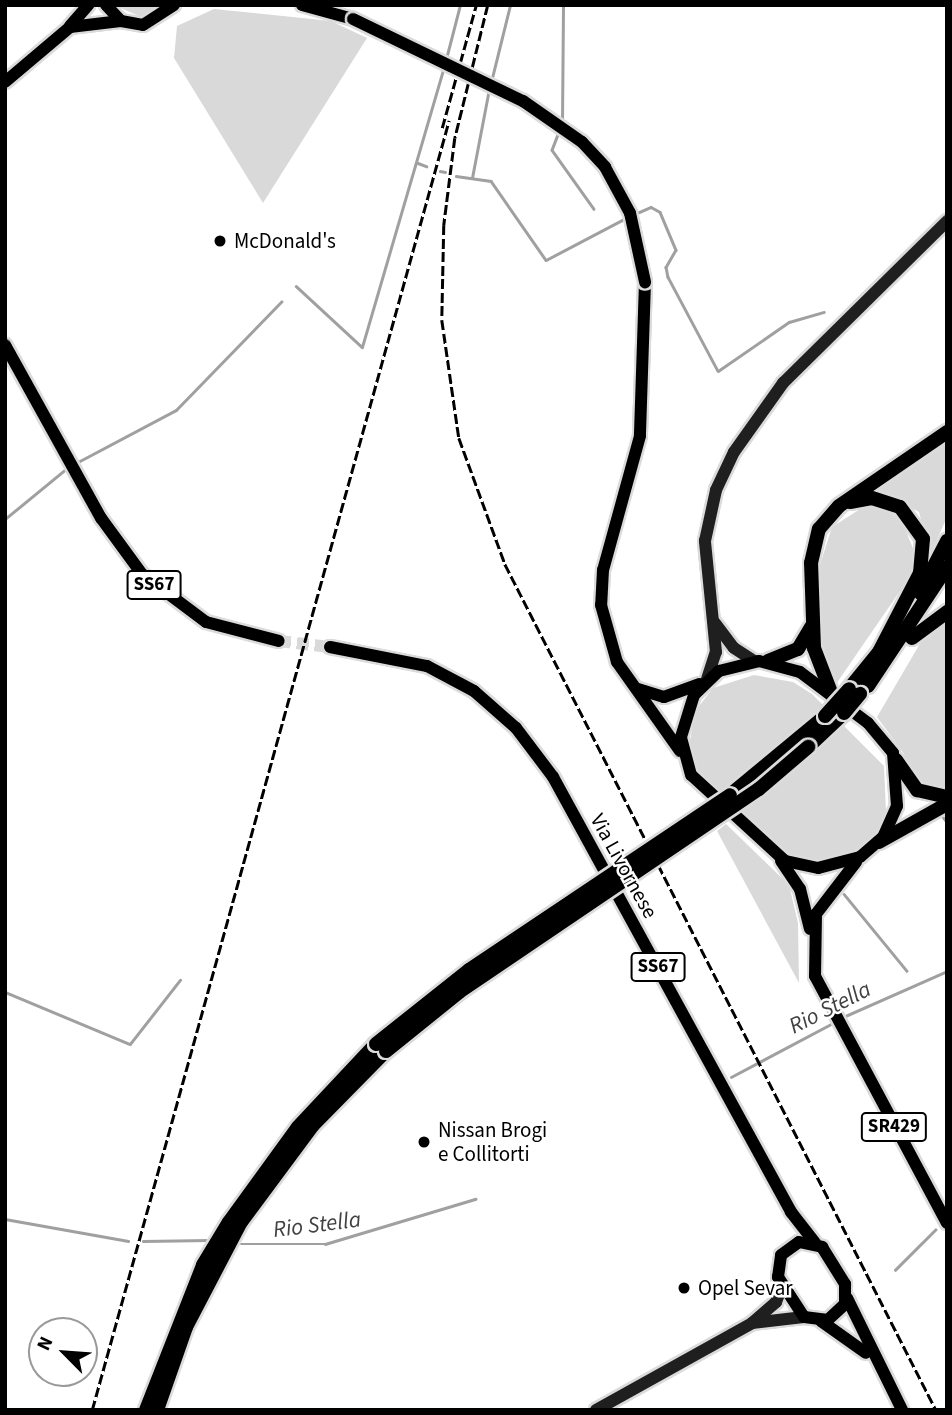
<!DOCTYPE html>
<style>
body{margin:0}
#map{position:relative;width:952px;height:1415px;overflow:hidden;background:#fff;font-family:"Source Sans 3",sans-serif}
div>[style]{position:absolute}
[style*='--x']{left:calc(var(--x)*1px);top:calc(var(--y)*1px);width:calc(var(--w)*1px);rotate:calc(var(--a)*1deg)}
.green>*{inset:0;background:#d9d9d9}
.stream>*{height:2.5px;margin:-1.25px;padding:0 1.25px;transform-origin:1.25px;border-radius:1.25px;background:#a0a0a0}
.primary-tunnel>*{height:12px;margin-top:-6px;transform-origin:0;background:repeating-linear-gradient(90deg,#d9d9d9 0 12px,transparent 0 18px)}
.roads{filter:drop-shadow(2px 0 #dbdbdb) drop-shadow(-2px 0 #dbdbdb) drop-shadow(0 2px #dbdbdb) drop-shadow(0 -2px #dbdbdb)}
.secondary>*{height:12px;margin:-6px;padding:0 6px;transform-origin:6px;border-radius:6px;background:#1f1f1f}
.primary>*{height:12px;margin:-6px;padding:0 6px;transform-origin:6px;border-radius:6px;background:#000}
.trunk>*{height:14px;margin:-7px;padding:0 7px;transform-origin:7px;border-radius:7px;background:#000}
.rail>*{height:2.5px;margin-top:-1.25px;transform-origin:0;background:repeating-linear-gradient(90deg,#000 0 10px,transparent 0 13.5px)}
.bridges{filter:drop-shadow(2px 0 #dbdbdb) drop-shadow(-2px 0 #dbdbdb) drop-shadow(0 2px #dbdbdb) drop-shadow(0 -2px #dbdbdb)}
.primary-bridge>*{height:12px;margin:-6px;padding:0 6px;transform-origin:6px;border-radius:6px;background:#000}
.trunk-bridge>*{height:14px;margin:-7px;padding:0 7px;transform-origin:7px;border-radius:7px;background:#000}
.dots>*{width:19px;height:19px;translate:-50% -50%;box-sizing:border-box;border:4px solid #fff;border-radius:50%}
span{translate:-50% -50%;white-space:nowrap;text-align:center;line-height:1.15;-webkit-text-stroke:5px #fff;paint-order:stroke}
.shield-label span{padding:2px 5px;background:#fff;border:2px solid;border-radius:5px;-webkit-text-stroke-width:0}
.shield-label{font-size:19px;color:#000;font-weight:700}
.poi-label{font-size:21px;color:#000}
.left{translate:0 -50%;text-align:left}
.street-label{font-size:21px;color:#000}
.water-label{font-size:23px;color:#414141;font-style:italic}
.frame{position:absolute;inset:0;border:7px solid #000;pointer-events:none}
.north{position:absolute;left:28px;top:1317px;width:70px;height:70px;box-sizing:border-box;background:#fff;border:2px solid #999;border-radius:50%;rotate:295deg;font-size:19px;font-weight:700;line-height:28px;text-align:center;color:#000}
.north::after{content:'';display:block;margin:auto;width:24px;height:32px;background:#000;clip-path:polygon(50% 0,100% 100%,50% 72%,0 100%)}
</style>
<div id="map">
<div class="green">
<i style="clip-path:polygon(114px 5px,166px 5px,143px 18px)"></i>
<i style="clip-path:polygon(214px 9px,331px 21px,367px 38px,263px 203px,174px 58px,177px 26px)"></i>
<i style="clip-path:polygon(947px 441px,947px 517px,930px 555px,919px 512px,884px 493px,868px 493px)"></i>
<i style="clip-path:polygon(865px 506px,885px 509px,902px 521px,914px 551px,911px 575px,834px 687px,823px 671px,817px 574px,832px 527px)"></i>
<i style="clip-path:polygon(947px 622px,947px 792px,927px 790px,908px 773px,904px 754px,877px 717px,925px 635px)"></i>
<i style="clip-path:polygon(754px 675px,793px 682px,812px 694px,884px 766px,886px 812px,878px 831px,855px 852px,834px 861px,793px 857px,699px 774px,689px 745px,696px 710px,713px 688px)"></i>
<i style="clip-path:polygon(726px 824px,789px 885px,798px 923px,799px 983px,717px 831px)"></i>
</div>
<div class="stream">
<i style="--x:446;--y:59;--w:56;--a:-75.5"></i>
<i style="--x:491;--y:82;--w:79;--a:-76.1"></i>
<i style="--x:562;--y:122;--w:117;--a:-89.5"></i>
<i style="--x:559;--y:132;--w:19;--a:111"></i>
<i style="--x:552;--y:150;--w:72;--a:54.6"></i>
<i style="--x:418;--y:163;--w:9;--a:21"></i>
<i style="--x:440;--y:171;--w:5;--a:11"></i>
<i style="--x:456;--y:176;--w:35;--a:8"></i>
<i style="--x:491;--y:181;--w:96;--a:55.2"></i>
<i style="--x:546;--y:260;--w:90;--a:-27.7"></i>
<i style="--x:472;--y:178;--w:91;--a:-79.2"></i>
<i style="--x:635;--y:214;--w:17;--a:-24"></i>
<i style="--x:651;--y:207;--w:10;--a:29"></i>
<i style="--x:660;--y:212;--w:41;--a:67.2"></i>
<i style="--x:676;--y:250;--w:20;--a:120"></i>
<i style="--x:666;--y:267;--w:10;--a:79"></i>
<i style="--x:668;--y:277;--w:106;--a:62"></i>
<i style="--x:718;--y:371;--w:86;--a:-34.6"></i>
<i style="--x:789;--y:322;--w:36;--a:-16"></i>
<i style="--x:296;--y:286;--w:90;--a:42.7"></i>
<i style="--x:362;--y:347;--w:293;--a:-73.7"></i>
<i style="--x:76;--y:463;--w:113;--a:-27.9"></i>
<i style="--x:176;--y:410;--w:151;--a:-45.8"></i>
<i style="--x:5;--y:519;--w:80;--a:-39.4"></i>
<i style="--x:943;--y:817;--w:6;--a:51"></i>
<i style="--x:844;--y:894;--w:99;--a:50.7"></i>
<i style="--x:5;--y:992;--w:135;--a:22.6"></i>
<i style="--x:130;--y:1044;--w:81;--a:-52"></i>
<i style="--x:841;--y:1018;--w:116;--a:-23.9"></i>
<i style="--x:731;--y:1077;--w:118;--a:-27.9"></i>
<i style="--x:5;--y:1219;--w:125;--a:10.1"></i>
<i style="--x:143;--y:1241;--w:67;--a:-0.9"></i>
<i style="--x:241;--y:1244;--w:84;--a:0"></i>
<i style="--x:325;--y:1244;--w:157;--a:-16.7"></i>
<i style="--x:895;--y:1270;--w:57;--a:-45"></i>
</div>
<div class="primary-tunnel">
<i style="--x:279;--y:641;--w:51;--a:6.7"></i>
</div>
<div class="roads">
<div class="secondary">
<i style="--x:715;--y:623;--w:31;--a:53"></i>
<i style="--x:734;--y:648;--w:24;--a:33"></i>
<i style="--x:707;--y:679;--w:28;--a:-72"></i>
<i style="--x:716;--y:652;--w:112;--a:-95.7"></i>
<i style="--x:705;--y:541;--w:52;--a:-77.8"></i>
<i style="--x:716;--y:490;--w:42;--a:-64.7"></i>
<i style="--x:734;--y:452;--w:85;--a:-54.6"></i>
<i style="--x:783;--y:383;--w:231;--a:-44.6"></i>
<i style="--x:752;--y:1323;--w:52;--a:-6.6"></i>
<i style="--x:596;--y:1410;--w:179;--a:-29.1"></i>
<i style="--x:752;--y:1323;--w:32;--a:-41"></i>
<i style="--x:776;--y:1302;--w:17;--a:-69"></i>
</div>
<div class="primary">
<i style="--x:106;--y:5;--w:22;--a:47"></i>
<i style="--x:121;--y:21;--w:22;--a:10"></i>
<i style="--x:143;--y:25;--w:37;--a:-33"></i>
<i style="--x:302;--y:5;--w:53;--a:15.4"></i>
<i style="--x:70;--y:26;--w:28;--a:-49"></i>
<i style="--x:5;--y:82;--w:85;--a:-40.2"></i>
<i style="--x:70;--y:27;--w:51;--a:-6.7"></i>
<i style="--x:645;--y:282;--w:154;--a:91.9"></i>
<i style="--x:640;--y:436;--w:139;--a:105.4"></i>
<i style="--x:603;--y:570;--w:35;--a:93"></i>
<i style="--x:601;--y:605;--w:59;--a:74.3"></i>
<i style="--x:617;--y:662;--w:109;--a:54.7"></i>
<i style="--x:5;--y:345;--w:198;--a:61"></i>
<i style="--x:101;--y:518;--w:69;--a:53.8"></i>
<i style="--x:142;--y:574;--w:80;--a:36.9"></i>
<i style="--x:206;--y:622;--w:75;--a:14.6"></i>
<i style="--x:330;--y:647;--w:99;--a:11.1"></i>
<i style="--x:427;--y:666;--w:53;--a:28"></i>
<i style="--x:474;--y:691;--w:56;--a:41.4"></i>
<i style="--x:516;--y:728;--w:61;--a:52.9"></i>
<i style="--x:553;--y:777;--w:496;--a:61.3"></i>
<i style="--x:791;--y:1212;--w:39;--a:52"></i>
<i style="--x:759;--y:661;--w:42;--a:15"></i>
<i style="--x:800;--y:672;--w:85;--a:36.9"></i>
<i style="--x:868;--y:723;--w:39;--a:50"></i>
<i style="--x:893;--y:753;--w:53;--a:85.7"></i>
<i style="--x:897;--y:806;--w:34;--a:114"></i>
<i style="--x:883;--y:837;--w:30;--a:139"></i>
<i style="--x:860;--y:857;--w:43;--a:165.3"></i>
<i style="--x:818;--y:868;--w:34;--a:-168"></i>
<i style="--x:785;--y:861;--w:127;--a:-137.5"></i>
<i style="--x:691;--y:775;--w:39;--a:-105"></i>
<i style="--x:681;--y:737;--w:44;--a:-72.8"></i>
<i style="--x:694;--y:695;--w:35;--a:-44"></i>
<i style="--x:719;--y:671;--w:41;--a:-14"></i>
<i style="--x:638;--y:689;--w:27;--a:17"></i>
<i style="--x:664;--y:697;--w:38;--a:-20"></i>
<i style="--x:781;--y:861;--w:34;--a:56"></i>
<i style="--x:800;--y:889;--w:41;--a:76"></i>
<i style="--x:856;--y:862;--w:66;--a:127.6"></i>
<i style="--x:816;--y:914;--w:62;--a:90.9"></i>
<i style="--x:815;--y:976;--w:280;--a:61.9"></i>
<i style="--x:799;--y:1242;--w:24;--a:12"></i>
<i style="--x:822;--y:1247;--w:44;--a:58.1"></i>
<i style="--x:845;--y:1284;--w:20;--a:90"></i>
<i style="--x:845;--y:1304;--w:23;--a:137"></i>
<i style="--x:828;--y:1320;--w:24;--a:-173"></i>
<i style="--x:804;--y:1317;--w:48;--a:-123"></i>
<i style="--x:778;--y:1277;--w:22;--a:-82"></i>
<i style="--x:781;--y:1255;--w:22;--a:-36"></i>
<i style="--x:847;--y:1298;--w:125;--a:63.8"></i>
<i style="--x:821;--y:1321;--w:55;--a:35.4"></i>
</div>
<div class="trunk">
<i style="--x:850;--y:502;--w:22;--a:-10"></i>
<i style="--x:872;--y:498;--w:29;--a:18"></i>
<i style="--x:900;--y:507;--w:39;--a:54"></i>
<i style="--x:923;--y:539;--w:34;--a:95"></i>
<i style="--x:920;--y:573;--w:91;--a:117.4"></i>
<i style="--x:920;--y:593;--w:59;--a:-62.6"></i>
<i style="--x:912;--y:638;--w:44;--a:-36.6"></i>
<i style="--x:768;--y:661;--w:32;--a:-22"></i>
<i style="--x:798;--y:649;--w:26;--a:-59"></i>
<i style="--x:868;--y:686;--w:143;--a:-56.4"></i>
<i style="--x:849;--y:689;--w:54;--a:-51"></i>
<i style="--x:832;--y:695;--w:50;--a:-111"></i>
<i style="--x:814;--y:648;--w:85;--a:-92"></i>
<i style="--x:811;--y:563;--w:35;--a:-77"></i>
<i style="--x:819;--y:529;--w:30;--a:-49"></i>
<i style="--x:839;--y:506;--w:131;--a:-34.4"></i>
<i style="--x:808;--y:747;--w:50;--a:-43.4"></i>
<i style="--x:896;--y:760;--w:37;--a:55"></i>
<i style="--x:917;--y:790;--w:31;--a:13"></i>
<i style="--x:730;--y:795;--w:124;--a:-39.7"></i>
<i style="--x:879;--y:842;--w:78;--a:-29.2"></i>
<i style="--x:146;--y:1410;--w:156;--a:-68.5"></i>
<i style="--x:203;--y:1265;--w:50;--a:-58.8"></i>
<i style="--x:229;--y:1222;--w:117;--a:-54"></i>
<i style="--x:298;--y:1127;--w:114;--a:-46.8"></i>
<i style="--x:157;--y:1410;--w:88;--a:-70.7"></i>
<i style="--x:186;--y:1327;--w:119;--a:-62.4"></i>
<i style="--x:241;--y:1222;--w:121;--a:-53.4"></i>
<i style="--x:313;--y:1125;--w:104;--a:-45.4"></i>
</div>
</div>
<div class="rail">
<i style="--x:488;--y:5;--w:137;--a:103.9"></i>
<i style="--x:455;--y:138;--w:88;--a:97.2"></i>
<i style="--x:444;--y:225;--w:95;--a:91.2"></i>
<i style="--x:442;--y:320;--w:119;--a:81.8"></i>
<i style="--x:459;--y:438;--w:134;--a:69.9"></i>
<i style="--x:505;--y:564;--w:949;--a:63"></i>
<i style="--x:442;--y:128;--w:128;--a:-74.5"></i>
<i style="--x:92;--y:1410;--w:1338;--a:-74.53"></i>
</div>
<div class="bridges">
<div class="primary-bridge">
<i style="--x:353;--y:19;--w:189;--a:25.8"></i>
<i style="--x:523;--y:101;--w:72;--a:34.8"></i>
<i style="--x:582;--y:142;--w:34;--a:47"></i>
<i style="--x:605;--y:167;--w:52;--a:61.5"></i>
<i style="--x:630;--y:213;--w:71;--a:77.7"></i>
</div>
<div class="trunk-bridge">
<i style="--x:844;--y:713;--w:25;--a:-50"></i>
<i style="--x:825;--y:716;--w:36;--a:-48"></i>
<i style="--x:376;--y:1044;--w:119;--a:-38.5"></i>
<i style="--x:469;--y:970;--w:314;--a:-33.8"></i>
<i style="--x:386;--y:1051;--w:94;--a:-38.9"></i>
<i style="--x:459;--y:992;--w:362;--a:-34.1"></i>
<i style="--x:759;--y:789;--w:65;--a:-40.6"></i>
</div>
</div>
<div class="dots">
<i style="left:220px;top:241px;background:#000"></i>
<i style="left:424px;top:1142px;background:#000"></i>
<i style="left:684px;top:1288px;background:#000"></i>
</div>
<div class="shield-label">
<span style="left:154px;top:585px">SS67</span>
<span style="left:658px;top:967px">SS67</span>
<span style="left:894px;top:1127px">SR429</span>
</div>
<div class="poi-label">
<span class="left" style="left:234px;top:241px">McDonald's</span>
<span class="left" style="left:438px;top:1142px">Nissan Brogi<br>e Collitorti</span>
<span class="left" style="left:698px;top:1288px">Opel Sevar</span>
</div>
<div class="street-label">
<span style="left:624px;top:866px;rotate:61deg">Via Livornese</span>
</div>
<div class="water-label">
<span style="left:830px;top:1008px;rotate:-27deg">Rio Stella</span>
<span style="left:317px;top:1225px;rotate:-7deg">Rio Stella</span>
</div>
<div class="frame"></div>
<div class="north">N</div>
</div>
